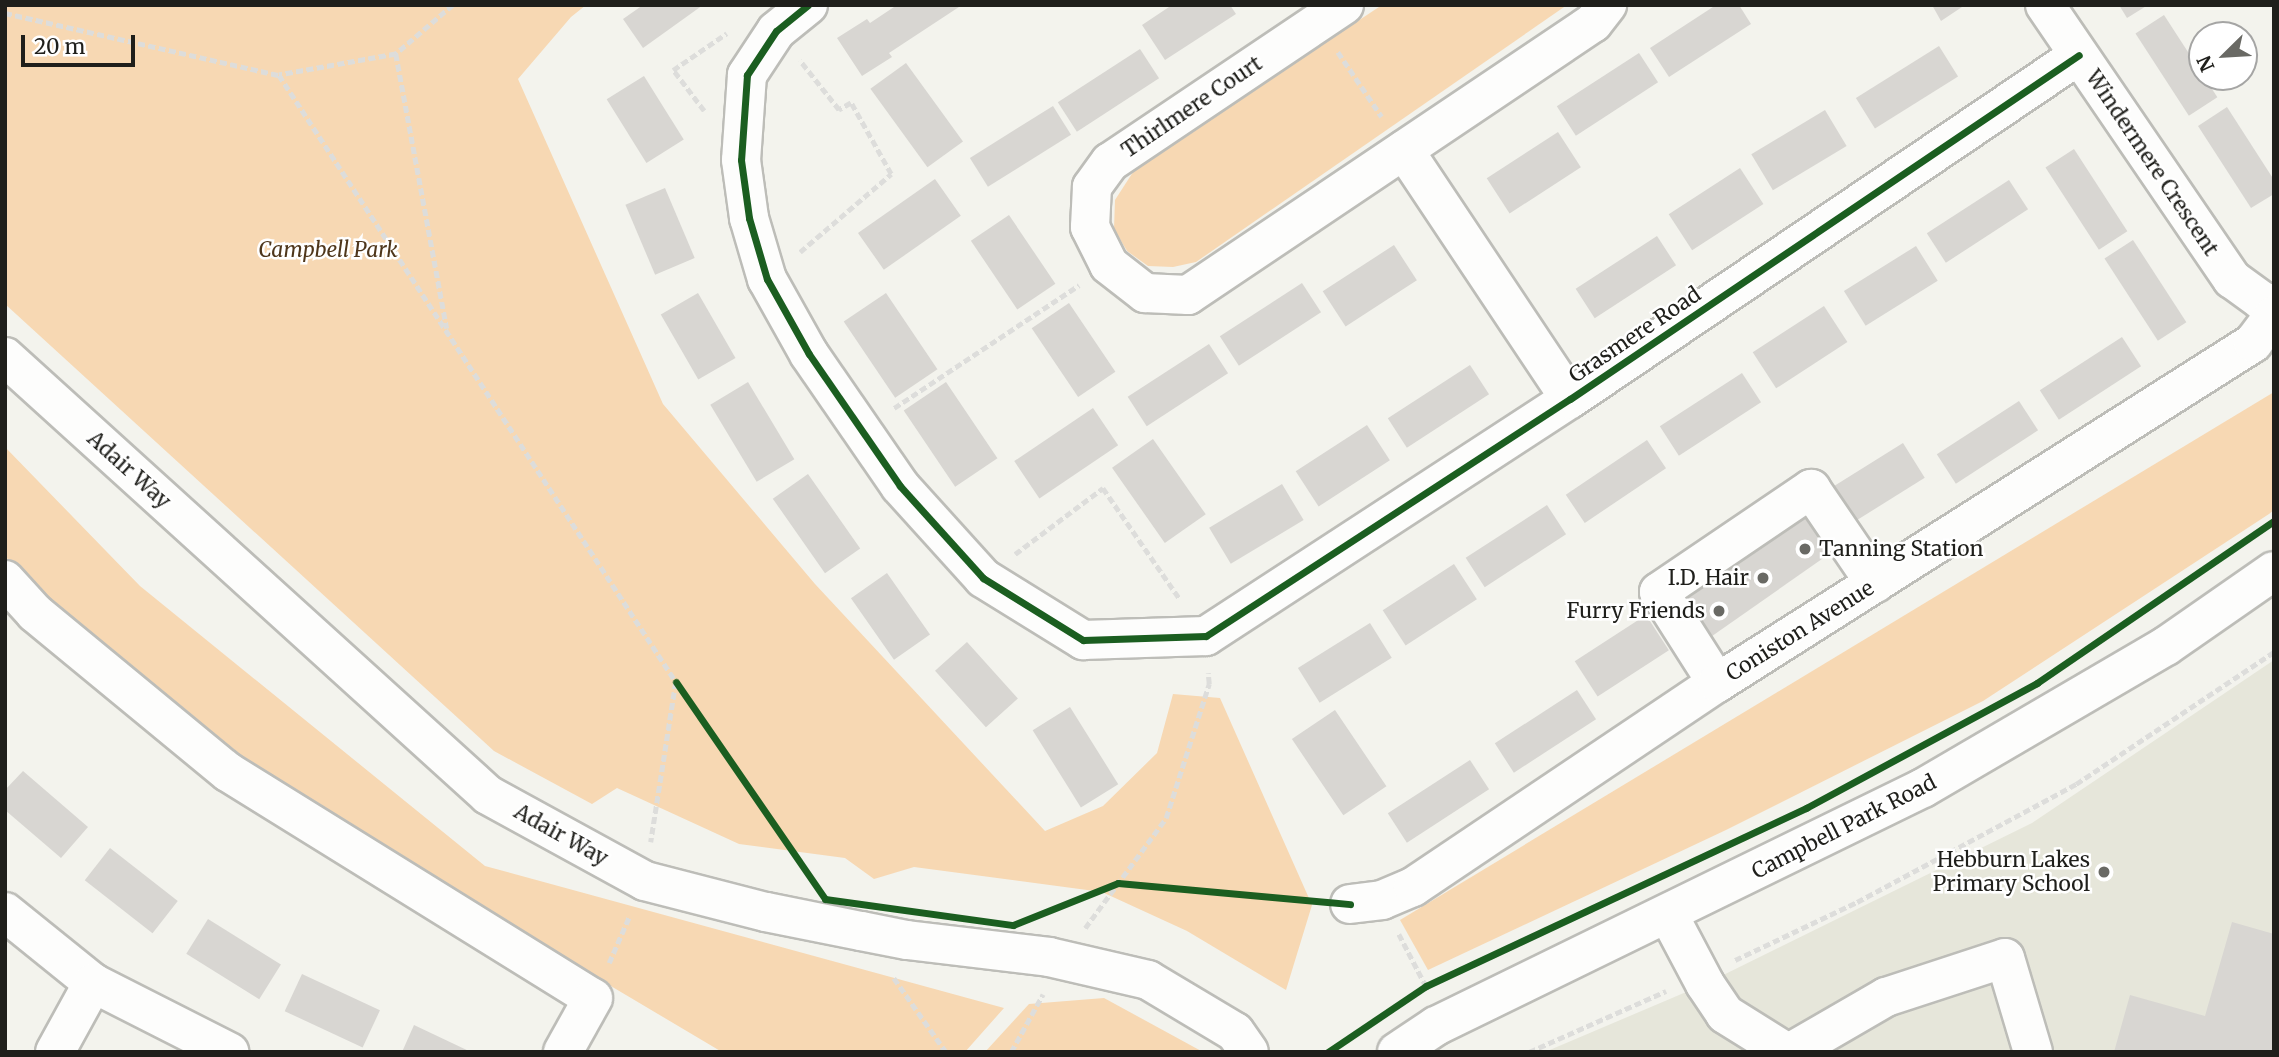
<!DOCTYPE html>
<style>
body{margin:0}
#map{position:relative;width:2279px;height:1057px;overflow:hidden;background:#f3f3ed;font-family:Merriweather,serif}
div>[style]{position:absolute}
[style*='--x']{left:calc(var(--x)*1px);top:calc(var(--y)*1px);width:calc(var(--w)*1px);rotate:calc(var(--a)*1deg)}
.built>*{inset:0;background:#e6e6da}
.green>*{inset:0;background:#f7d8b3}
.building>*{inset:0;background:#d8d6d2;transform-origin:0 0}
.path>*{height:4.5px;margin-top:-2.25px;transform-origin:0;background:repeating-linear-gradient(90deg,#dddddb 0 7px,transparent 0 10.5px)}
.roads{filter:drop-shadow(2px 0 #bdbdb8) drop-shadow(-2px 0 #bdbdb8) drop-shadow(0 2px #bdbdb8) drop-shadow(0 -2px #bdbdb8)}
.minor>*{height:38px;margin:-19px;padding:0 19px;transform-origin:19px;border-radius:19px;background:#fdfdfc}
.cycleway>*{height:7px;margin:-3.5px;padding:0 3.5px;transform-origin:3.5px;border-radius:3.5px;background:#1b5e20}
.dots>*{width:19px;height:19px;translate:-50% -50%;box-sizing:border-box;border:4px solid #fff;border-radius:50%}
span{translate:-50% -50%;white-space:nowrap;text-align:center;line-height:1.15;-webkit-text-stroke:5px #fff;paint-order:stroke}
.street-label{font-size:21px;color:#1f1f1b}
.park-label{font-size:21px;color:#4e361b;font-style:italic}
.poi-label{font-size:21px;color:#1f1f1b}
.left{translate:0 -50%;text-align:left}
.right{translate:-100% -50%;text-align:right}
.frame{position:absolute;inset:0;border:7px solid #1f1f1b;pointer-events:none}
.north{position:absolute;left:2188px;top:21px;width:70px;height:70px;box-sizing:border-box;background:#fff;border:2px solid #a5a5a4;border-radius:50%;rotate:246deg;font-size:19px;font-weight:700;line-height:28px;text-align:center;color:#1f1f1b}
.north::after{content:'';display:block;margin:auto;width:24px;height:32px;background:#696964;clip-path:polygon(50% 0,100% 100%,50% 72%,0 100%)}
.scale{position:absolute;left:21px;top:35px;width:114px;height:32px;box-sizing:border-box;border:4px solid #1f1f1b;border-top:0;padding-left:9px;font-size:21px;line-height:24px;white-space:nowrap;color:#1f1f1b;-webkit-text-stroke:5px #fff;paint-order:stroke}
</style>
<div id="map">
<div class="built">
<i style="clip-path:polygon(2274px 660px,2274px 1052px,1545px 1052px,1705px 984px,2032px 823px)"></i>
</div>
<div class="green">
<i style="clip-path:polygon(5px 5px,586px 5px,571px 17px,518px 79px,663px 404px,815px 584px,1045px 831px,1103px 806px,1157px 753px,1173px 694px,1220px 698px,1312px 905px,1286px 990px,1187px 931px,1102px 892px,914px 867px,874px 879px,845px 858px,739px 844px,617px 788px,592px 804px,494px 751px,5px 304px)"></i>
<i style="clip-path:polygon(1382px 5px,1567px 5px,1196px 262px,1173px 267px,1148px 266px,1127px 251px,1114px 229px,1115px 200px,1135px 169px)"></i>
<i style="clip-path:polygon(2274px 392px,2274px 510px,2269px 514px,1983px 701px,1726px 830px,1428px 970px,1400px 920px)"></i>
<i style="clip-path:polygon(5px 447px,140px 586px,485px 866px,1004px 1008px,965px 1052px,722px 1052px,235px 763px,41px 596px,5px 556px)"></i>
<i style="clip-path:polygon(1104px 998px,1203px 1052px,985px 1052px,1029px 1004px)"></i>
</div>
<div class="building">
<i style="clip-path:polygon(643px 5px,703px 5px,643px 48px,623px 19px)"></i>
<i style="clip-path:polygon(897px 5px,962px 5px,889px 53px,892px 57px,862px 76px,837px 38px,867px 19px,870px 23px)"></i>
<i style="clip-path:polygon(1172px 5px,1230px 5px,1236px 14px,1165px 60px,1142px 25px)"></i>
<i style="clip-path:polygon(1716px 5px,1739px 5px,1751px 24px,1669px 77px,1650px 48px)"></i>
<i style="clip-path:polygon(1932px 5px,1965px 5px,1941px 21px)"></i>
<i style="clip-path:polygon(2119px 5px,2148px 5px,2127px 18px)"></i>
<i style="left:2164px;top:15px;width:98px;height:34px;rotate:57deg"></i>
<i style="left:1939px;top:46px;width:36px;height:98px;rotate:58deg"></i>
<i style="left:1140px;top:49px;width:35px;height:98px;rotate:57deg"></i>
<i style="left:1639px;top:53px;width:35px;height:98px;rotate:57deg"></i>
<i style="left:906px;top:63px;width:97px;height:44px;rotate:54deg"></i>
<i style="left:644px;top:76px;width:75px;height:44px;rotate:58deg"></i>
<i style="left:1053px;top:106px;width:34px;height:98px;rotate:58deg"></i>
<i style="clip-path:polygon(2227px 107px,2274px 180px,2274px 194px,2251px 208px,2198px 126px)"></i>
<i style="left:1825px;top:110px;width:42px;height:86px;rotate:59deg"></i>
<i style="left:1558px;top:132px;width:42px;height:85px;rotate:57deg"></i>
<i style="left:2074px;top:149px;width:98px;height:34px;rotate:57deg"></i>
<i style="left:1740px;top:168px;width:43px;height:85px;rotate:57deg"></i>
<i style="left:935px;top:179px;width:45px;height:94px;rotate:55deg"></i>
<i style="left:2009px;top:180px;width:35px;height:98px;rotate:57deg"></i>
<i style="left:665px;top:188px;width:76px;height:43px;rotate:67deg"></i>
<i style="left:1009px;top:215px;width:83px;height:46px;rotate:56deg"></i>
<i style="left:1657px;top:236px;width:35px;height:97px;rotate:57deg"></i>
<i style="left:2133px;top:240px;width:98px;height:34px;rotate:57deg"></i>
<i style="left:1394px;top:245px;width:42px;height:85px;rotate:57deg"></i>
<i style="left:1916px;top:246px;width:41px;height:85px;rotate:58deg"></i>
<i style="left:1302px;top:283px;width:35px;height:98px;rotate:57deg"></i>
<i style="left:698px;top:293px;width:75px;height:43px;rotate:60deg"></i>
<i style="left:886px;top:293px;width:92px;height:51px;rotate:56deg"></i>
<i style="left:1069px;top:303px;width:83px;height:45px;rotate:56deg"></i>
<i style="left:1824px;top:306px;width:43px;height:85px;rotate:57deg"></i>
<i style="left:2122px;top:337px;width:35px;height:98px;rotate:57deg"></i>
<i style="left:1209px;top:344px;width:35px;height:97px;rotate:57deg"></i>
<i style="left:1470px;top:365px;width:35px;height:98px;rotate:57deg"></i>
<i style="left:1742px;top:373px;width:35px;height:98px;rotate:57deg"></i>
<i style="left:748px;top:382px;width:90px;height:44px;rotate:59deg"></i>
<i style="left:946px;top:382px;width:92px;height:51px;rotate:56deg"></i>
<i style="left:2019px;top:401px;width:35px;height:98px;rotate:57deg"></i>
<i style="left:1093px;top:408px;width:45px;height:95px;rotate:56deg"></i>
<i style="left:1367px;top:425px;width:42px;height:85px;rotate:57deg"></i>
<i style="left:1153px;top:439px;width:92px;height:50px;rotate:55deg"></i>
<i style="left:1647px;top:440px;width:34px;height:98px;rotate:56deg"></i>
<i style="left:1903px;top:443px;width:41px;height:84px;rotate:58deg"></i>
<i style="left:808px;top:474px;width:91px;height:43px;rotate:55deg"></i>
<i style="left:1282px;top:484px;width:42px;height:85px;rotate:59deg"></i>
<i style="left:1547px;top:505px;width:35px;height:97px;rotate:57deg"></i>
<i style="left:1799px;top:508px;width:55px;height:145px;rotate:55deg"></i>
<i style="left:1454px;top:564px;width:42px;height:85px;rotate:57deg"></i>
<i style="left:887px;top:573px;width:75px;height:44px;rotate:55deg"></i>
<i style="left:1646px;top:615px;width:42px;height:85px;rotate:57deg"></i>
<i style="left:1370px;top:623px;width:41px;height:85px;rotate:58deg"></i>
<i style="left:967px;top:642px;width:76px;height:43px;rotate:48deg"></i>
<i style="left:1577px;top:690px;width:35px;height:98px;rotate:57deg"></i>
<i style="left:1070px;top:707px;width:91px;height:44px;rotate:58deg"></i>
<i style="left:1335px;top:710px;width:92px;height:52px;rotate:56deg"></i>
<i style="left:1470px;top:760px;width:35px;height:98px;rotate:57deg"></i>
<i style="clip-path:polygon(23px 771px,88px 827px,61px 858px,5px 810px,5px 790px)"></i>
<i style="left:110px;top:848px;width:86px;height:41px;rotate:38deg"></i>
<i style="left:208px;top:919px;width:86px;height:41px;rotate:32deg"></i>
<i style="clip-path:polygon(2232px 922px,2274px 934px,2274px 1052px,2114px 1052px,2130px 995px,2205px 1016px)"></i>
<i style="left:302px;top:974px;width:86px;height:41px;rotate:25deg"></i>
<i style="clip-path:polygon(414px 1025px,471px 1052px,402px 1052px)"></i>
</div>
<div class="path">
<i style="--x:453;--y:5;--w:75;--a:139.3"></i>
<i style="--x:396;--y:54;--w:119;--a:169.8"></i>
<i style="--x:279;--y:75;--w:725;--a:56.81"></i>
<i style="--x:676;--y:682;--w:162;--a:98.9"></i>
<i style="--x:5;--y:13;--w:281;--a:12.8"></i>
<i style="--x:1338;--y:52;--w:78;--a:55.9"></i>
<i style="--x:396;--y:54;--w:279;--a:79.5"></i>
<i style="--x:704;--y:111;--w:51;--a:-127.1"></i>
<i style="--x:673;--y:70;--w:65;--a:-34.4"></i>
<i style="--x:800;--y:252;--w:120;--a:-40.6"></i>
<i style="--x:891;--y:174;--w:81;--a:-119.4"></i>
<i style="--x:851;--y:103;--w:14;--a:150"></i>
<i style="--x:839;--y:110;--w:63;--a:-128.5"></i>
<i style="--x:894;--y:408;--w:222;--a:-33.6"></i>
<i style="--x:1015;--y:554;--w:110;--a:-36.9"></i>
<i style="--x:1103;--y:488;--w:135;--a:55.3"></i>
<i style="--x:1085;--y:928;--w:137;--a:-53.6"></i>
<i style="--x:1166;--y:818;--w:141;--a:-72.2"></i>
<i style="--x:1209;--y:684;--w:11;--a:-95"></i>
<i style="--x:1399;--y:934;--w:59;--a:62.6"></i>
<i style="--x:1735;--y:960;--w:135;--a:-25.4"></i>
<i style="--x:1857;--y:902;--w:249;--a:-28.3"></i>
<i style="--x:2076;--y:784;--w:238;--a:-33.7"></i>
<i style="--x:609;--y:963;--w:50;--a:-66.5"></i>
<i style="--x:894;--y:978;--w:90;--a:54.9"></i>
<i style="--x:1011;--y:1052;--w:66;--a:-61.1"></i>
<i style="--x:1529;--y:1052;--w:150;--a:-24"></i>
</div>
<div class="roads">
<div class="minor">
<i style="--x:808;--y:5;--w:41;--a:140.9"></i>
<i style="--x:776;--y:31;--w:53;--a:123.4"></i>
<i style="--x:747;--y:75;--w:85;--a:94"></i>
<i style="--x:741;--y:160;--w:59;--a:82.1"></i>
<i style="--x:749;--y:218;--w:64;--a:73.6"></i>
<i style="--x:767;--y:279;--w:86;--a:60.8"></i>
<i style="--x:809;--y:354;--w:160;--a:55.4"></i>
<i style="--x:900;--y:486;--w:124;--a:47.9"></i>
<i style="--x:983;--y:578;--w:118;--a:31.8"></i>
<i style="--x:1083;--y:640;--w:123;--a:-1.9"></i>
<i style="--x:1206;--y:636;--w:434;--a:-33.1"></i>
<i style="--x:1570;--y:399;--w:614;--a:-34.05"></i>
<i style="--x:1344;--y:5;--w:282;--a:146.1"></i>
<i style="--x:1110;--y:162;--w:31;--a:126"></i>
<i style="--x:1092;--y:187;--w:40;--a:92.9"></i>
<i style="--x:1090;--y:227;--w:42;--a:63.4"></i>
<i style="--x:1109;--y:265;--w:46;--a:37.9"></i>
<i style="--x:1145;--y:293;--w:43;--a:2.7"></i>
<i style="--x:1188;--y:295;--w:488;--a:-33.9"></i>
<i style="--x:1593;--y:23;--w:23;--a:-52"></i>
<i style="--x:2045;--y:5;--w:332;--a:55.7"></i>
<i style="--x:2232;--y:279;--w:37;--a:36"></i>
<i style="--x:2262;--y:301;--w:13;--a:18"></i>
<i style="--x:1404;--y:150;--w:299;--a:56.3"></i>
<i style="--x:5;--y:357;--w:652;--a:42.2"></i>
<i style="--x:488;--y:795;--w:179;--a:28.7"></i>
<i style="--x:645;--y:881;--w:125;--a:14.4"></i>
<i style="--x:766;--y:912;--w:97;--a:11.3"></i>
<i style="--x:861;--y:931;--w:47;--a:11.1"></i>
<i style="--x:907;--y:940;--w:143;--a:6.8"></i>
<i style="--x:1049;--y:957;--w:102;--a:13.1"></i>
<i style="--x:1148;--y:980;--w:101;--a:30.9"></i>
<i style="--x:1235;--y:1032;--w:24;--a:55"></i>
<i style="--x:5;--y:580;--w:45;--a:47.7"></i>
<i style="--x:35;--y:613;--w:250;--a:39.5"></i>
<i style="--x:228;--y:772;--w:429;--a:31.8"></i>
<i style="--x:593;--y:998;--w:62;--a:119.1"></i>
<i style="--x:1717;--y:683;--w:108;--a:-122.5"></i>
<i style="--x:1659;--y:592;--w:184;--a:-34.1"></i>
<i style="--x:1811;--y:489;--w:114;--a:55.8"></i>
<i style="--x:1350;--y:904;--w:32;--a:-7"></i>
<i style="--x:1382;--y:900;--w:34;--a:-23"></i>
<i style="--x:1413;--y:887;--w:366;--a:-33.9"></i>
<i style="--x:1717;--y:683;--w:635;--a:-32.39"></i>
<i style="--x:2253;--y:343;--w:35;--a:-53"></i>
<i style="--x:5;--y:912;--w:113;--a:38.9"></i>
<i style="--x:93;--y:983;--w:153;--a:26.9"></i>
<i style="--x:1668;--y:914;--w:79;--a:62.1"></i>
<i style="--x:1705;--y:984;--w:36;--a:56"></i>
<i style="--x:1725;--y:1014;--w:72;--a:31.9"></i>
<i style="--x:55;--y:1052;--w:79;--a:-61.2"></i>
<i style="--x:1397;--y:1052;--w:47;--a:-33.7"></i>
<i style="--x:1436;--y:1026;--w:542;--a:-26.05"></i>
<i style="--x:1923;--y:788;--w:281;--a:-30.3"></i>
<i style="--x:2166;--y:646;--w:131;--a:-34.8"></i>
<i style="--x:1791;--y:1052;--w:110;--a:-30.1"></i>
<i style="--x:1886;--y:997;--w:125;--a:-18.1"></i>
<i style="--x:2005;--y:958;--w:98;--a:73.4"></i>
</div>
</div>
<div class="cycleway">
<i style="--x:808;--y:5;--w:41;--a:140.9"></i>
<i style="--x:776;--y:31;--w:53;--a:123.4"></i>
<i style="--x:747;--y:75;--w:85;--a:94"></i>
<i style="--x:741;--y:160;--w:59;--a:82.1"></i>
<i style="--x:749;--y:218;--w:64;--a:73.6"></i>
<i style="--x:767;--y:279;--w:86;--a:60.8"></i>
<i style="--x:809;--y:354;--w:160;--a:55.4"></i>
<i style="--x:900;--y:486;--w:124;--a:47.9"></i>
<i style="--x:983;--y:578;--w:118;--a:31.8"></i>
<i style="--x:1083;--y:640;--w:123;--a:-1.9"></i>
<i style="--x:1206;--y:636;--w:434;--a:-33.1"></i>
<i style="--x:1570;--y:399;--w:614;--a:-34.05"></i>
<i style="--x:676;--y:682;--w:263;--a:55.5"></i>
<i style="--x:825;--y:899;--w:190;--a:7.9"></i>
<i style="--x:1013;--y:925;--w:113;--a:-21.8"></i>
<i style="--x:1118;--y:883;--w:233;--a:5.2"></i>
<i style="--x:1328;--y:1052;--w:118;--a:-34"></i>
<i style="--x:1426;--y:986;--w:420;--a:-25.1"></i>
<i style="--x:1806;--y:808;--w:263;--a:-28.4"></i>
<i style="--x:2037;--y:683;--w:287;--a:-34.4"></i>
</div>
<div class="dots">
<i style="left:1805px;top:549px;background:#696964"></i>
<i style="left:1763px;top:578px;background:#696964"></i>
<i style="left:1719px;top:611px;background:#696964"></i>
<i style="left:2104px;top:872px;background:#696964"></i>
</div>
<div class="street-label">
<span style="left:1192px;top:107px;rotate:-34deg">Thirlmere Court</span>
<span style="left:2152px;top:163px;rotate:56deg">Windermere Crescent</span>
<span style="left:1635px;top:335px;rotate:-34deg">Grasmere Road</span>
<span style="left:129px;top:470px;rotate:42deg">Adair Way</span>
<span style="left:1800px;top:631px;rotate:-32deg">Coniston Avenue</span>
<span style="left:1844px;top:827px;rotate:-27deg">Campbell Park Road</span>
<span style="left:561px;top:835px;rotate:29deg">Adair Way</span>
</div>
<div class="park-label">
<span style="left:328px;top:250px">Campbell Park</span>
</div>
<div class="poi-label">
<span class="left" style="left:1819px;top:549px">Tanning Station</span>
<span class="right" style="left:1749px;top:578px">I.D. Hair</span>
<span class="right" style="left:1705px;top:611px">Furry Friends</span>
<span class="right" style="left:2090px;top:872px">Hebburn Lakes<br>Primary School</span>
</div>
<div class="frame"></div>
<div class="north">N</div>
<div class="scale">20 m</div>
</div>
